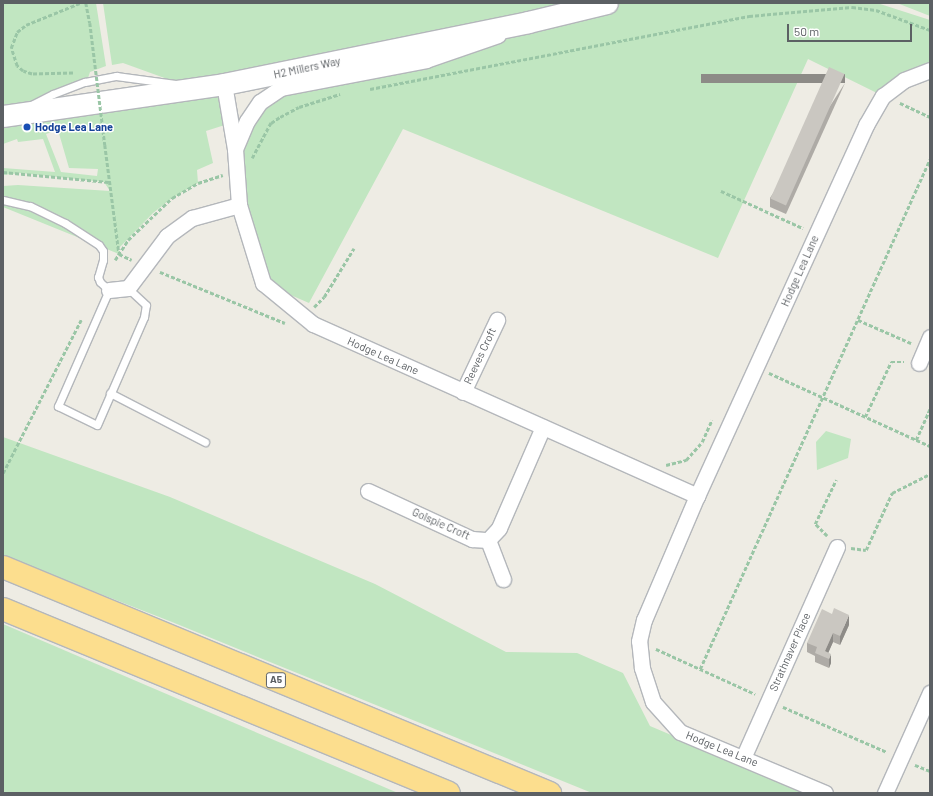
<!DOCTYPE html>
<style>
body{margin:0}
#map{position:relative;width:933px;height:796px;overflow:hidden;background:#eeece4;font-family:Barlow,sans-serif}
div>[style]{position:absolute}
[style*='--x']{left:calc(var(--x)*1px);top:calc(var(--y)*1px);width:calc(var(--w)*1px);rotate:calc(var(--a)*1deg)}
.green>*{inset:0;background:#c1e6c1}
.path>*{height:2.5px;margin-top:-1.25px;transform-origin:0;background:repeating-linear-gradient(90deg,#9ac6a6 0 4px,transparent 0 6px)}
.roads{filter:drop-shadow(1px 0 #b4b7bb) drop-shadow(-1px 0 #b4b7bb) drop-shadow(0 1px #b4b7bb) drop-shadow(0 -1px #b4b7bb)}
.lane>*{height:7px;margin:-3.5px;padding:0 3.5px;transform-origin:3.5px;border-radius:3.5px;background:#fff}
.street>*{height:15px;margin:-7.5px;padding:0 7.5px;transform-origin:7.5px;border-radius:7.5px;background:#fff}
.secondary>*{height:21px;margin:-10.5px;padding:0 10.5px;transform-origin:10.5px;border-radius:10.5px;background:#fff}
.highway>*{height:22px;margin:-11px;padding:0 11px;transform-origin:11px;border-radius:11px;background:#fcde8e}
.path-bridge>*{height:2.5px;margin-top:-1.25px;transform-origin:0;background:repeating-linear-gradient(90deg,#9ac6a6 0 4px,transparent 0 6px)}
.wall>*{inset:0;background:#aeaba6}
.shaded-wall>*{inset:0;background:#8d8b87;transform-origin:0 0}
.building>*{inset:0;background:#cac7c1;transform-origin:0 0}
.dots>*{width:11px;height:11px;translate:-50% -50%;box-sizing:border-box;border:2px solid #fff;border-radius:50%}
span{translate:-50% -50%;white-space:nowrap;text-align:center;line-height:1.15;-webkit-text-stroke:3px #fff;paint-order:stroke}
.shield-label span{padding:1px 3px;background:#fff;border:1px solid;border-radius:3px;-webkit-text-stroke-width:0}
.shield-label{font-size:10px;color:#5c6064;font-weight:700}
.street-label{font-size:11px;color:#5c6064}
.transit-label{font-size:11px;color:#164399;font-weight:700}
.left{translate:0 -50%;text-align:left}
.frame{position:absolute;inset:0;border:4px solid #5c6064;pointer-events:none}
.scale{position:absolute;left:787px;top:24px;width:125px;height:18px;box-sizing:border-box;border:2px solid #5c6064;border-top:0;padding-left:5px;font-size:12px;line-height:14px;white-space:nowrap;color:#5c6064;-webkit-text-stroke:3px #fff;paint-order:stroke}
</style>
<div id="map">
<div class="green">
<i style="clip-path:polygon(evenodd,3px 3px,96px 3px,106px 66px,90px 72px,88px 78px,17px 113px,195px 89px,123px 63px,112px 65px,103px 3px,877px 3px,930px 20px,930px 70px,883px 96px,808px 59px,718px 258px,403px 129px,309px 303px,263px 283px,235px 149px,260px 102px,338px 78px,224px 84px,231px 123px,206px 131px,213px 163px,197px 170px,198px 183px,172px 198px,153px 213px,119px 248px,119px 254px,3px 207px,3px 186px,18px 185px,110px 191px,104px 182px,21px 173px,3px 175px,3px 168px,55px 172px,43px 139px,18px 142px,17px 139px,3px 144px,3px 3px,58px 130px,69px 168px,98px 169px,97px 176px,61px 172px,46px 134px,58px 130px)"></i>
<i style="clip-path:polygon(897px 3px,930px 3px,930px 16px,902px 5px)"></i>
<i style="clip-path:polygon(826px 431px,851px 439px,848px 458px,817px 470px,816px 442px)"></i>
<i style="clip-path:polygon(3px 437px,170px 497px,375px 584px,506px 652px,577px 653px,623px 673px,650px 726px,737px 763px,817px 793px,592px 793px,172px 622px,3px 556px)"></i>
<i style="clip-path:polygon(3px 624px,398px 793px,3px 793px)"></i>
</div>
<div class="path">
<i style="--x:86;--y:3;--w:20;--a:79"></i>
<i style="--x:73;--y:73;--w:41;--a:178.6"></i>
<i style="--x:32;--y:74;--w:9;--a:-162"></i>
<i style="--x:23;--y:71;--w:8;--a:-140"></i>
<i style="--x:17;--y:66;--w:19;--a:-108"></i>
<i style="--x:11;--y:48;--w:17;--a:-69"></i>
<i style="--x:17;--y:32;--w:11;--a:-38"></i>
<i style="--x:26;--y:25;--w:58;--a:-22.2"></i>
<i style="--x:370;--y:89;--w:386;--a:-10.9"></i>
<i style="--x:749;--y:16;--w:103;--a:-5"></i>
<i style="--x:852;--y:7;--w:24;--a:7"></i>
<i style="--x:876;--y:10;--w:58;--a:20.3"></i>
<i style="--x:900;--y:103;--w:33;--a:25"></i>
<i style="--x:105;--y:145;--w:109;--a:82.6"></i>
<i style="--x:252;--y:158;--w:40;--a:-62"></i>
<i style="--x:271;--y:123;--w:11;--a:-34"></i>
<i style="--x:280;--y:117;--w:21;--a:-28"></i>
<i style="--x:299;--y:107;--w:43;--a:-17.6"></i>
<i style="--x:3;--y:172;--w:106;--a:5.4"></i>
<i style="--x:721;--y:191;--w:90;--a:24.3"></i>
<i style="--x:119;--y:254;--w:14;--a:25"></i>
<i style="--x:115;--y:260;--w:24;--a:-57"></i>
<i style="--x:128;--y:240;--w:61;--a:-43.7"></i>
<i style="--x:172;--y:198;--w:30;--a:-30"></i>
<i style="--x:198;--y:183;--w:26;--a:-18"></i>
<i style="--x:160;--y:272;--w:135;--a:22.2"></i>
<i style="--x:314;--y:307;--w:14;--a:-45"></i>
<i style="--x:324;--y:297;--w:57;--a:-58.5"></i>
<i style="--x:858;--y:320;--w:58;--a:23.5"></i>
<i style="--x:769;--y:373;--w:177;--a:24.4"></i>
<i style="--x:865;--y:417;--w:61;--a:-64.7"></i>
<i style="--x:891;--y:362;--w:13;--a:0"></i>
<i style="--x:916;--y:440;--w:35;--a:-66"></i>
<i style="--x:666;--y:465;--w:21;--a:-14"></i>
<i style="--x:686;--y:460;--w:24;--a:-48"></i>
<i style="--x:702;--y:442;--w:24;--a:-66"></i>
<i style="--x:3;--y:473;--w:172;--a:-63"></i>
<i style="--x:827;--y:536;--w:17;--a:-135"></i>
<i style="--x:815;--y:524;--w:49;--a:-64.5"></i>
<i style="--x:851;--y:548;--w:15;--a:8"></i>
<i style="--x:866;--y:550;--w:63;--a:-65.5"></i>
<i style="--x:892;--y:493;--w:42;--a:-26.6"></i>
<i style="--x:656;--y:649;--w:109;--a:24.4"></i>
<i style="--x:700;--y:669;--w:559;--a:-65.73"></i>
<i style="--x:783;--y:707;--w:113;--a:23.4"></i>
<i style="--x:915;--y:765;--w:16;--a:22"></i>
</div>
<div class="roads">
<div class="lane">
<i style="--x:33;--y:104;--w:22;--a:-27"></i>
<i style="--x:53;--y:94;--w:34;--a:-21"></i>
<i style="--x:85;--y:82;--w:32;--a:-11"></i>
<i style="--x:116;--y:76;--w:60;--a:7.7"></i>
<i style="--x:3;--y:200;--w:28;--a:13"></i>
<i style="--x:30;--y:206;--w:39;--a:26"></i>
<i style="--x:65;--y:223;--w:40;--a:32.9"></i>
<i style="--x:99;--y:245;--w:7;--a:56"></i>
<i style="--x:103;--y:251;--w:9;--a:90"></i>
<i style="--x:103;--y:260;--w:18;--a:106"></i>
<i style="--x:98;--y:277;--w:5;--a:68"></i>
<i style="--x:100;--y:282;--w:12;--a:42"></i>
<i style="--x:109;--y:290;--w:127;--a:113.7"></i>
<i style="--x:58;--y:406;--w:43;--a:26"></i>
<i style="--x:97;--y:425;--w:118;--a:-66.5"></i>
<i style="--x:144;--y:317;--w:12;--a:-81"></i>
<i style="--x:146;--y:305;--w:25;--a:-137"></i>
<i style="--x:110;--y:393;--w:107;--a:27.3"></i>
</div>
<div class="street">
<i style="--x:224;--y:84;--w:66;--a:80.4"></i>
<i style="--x:235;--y:149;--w:56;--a:85.9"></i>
<i style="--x:239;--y:205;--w:82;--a:72.9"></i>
<i style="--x:263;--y:283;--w:65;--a:39.4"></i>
<i style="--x:313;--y:324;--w:421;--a:24.1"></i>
<i style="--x:235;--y:149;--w:30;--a:-67"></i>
<i style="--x:247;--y:121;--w:23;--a:-56"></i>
<i style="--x:260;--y:102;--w:25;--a:-34"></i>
<i style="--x:281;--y:88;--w:148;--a:-10.9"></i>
<i style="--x:426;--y:60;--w:76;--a:-19.1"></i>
<i style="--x:109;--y:290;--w:19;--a:-6"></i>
<i style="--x:128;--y:288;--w:65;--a:-53.1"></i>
<i style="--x:167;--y:236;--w:31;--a:-36"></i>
<i style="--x:192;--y:218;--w:49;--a:-15.5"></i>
<i style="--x:919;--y:363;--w:28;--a:-67"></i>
<i style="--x:463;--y:392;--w:80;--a:-64.7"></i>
<i style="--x:368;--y:491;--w:115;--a:24.8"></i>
<i style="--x:472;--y:539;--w:16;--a:4"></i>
<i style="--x:488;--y:540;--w:16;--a:-47"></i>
<i style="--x:499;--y:528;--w:110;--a:-66.5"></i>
<i style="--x:488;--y:540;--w:42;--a:69"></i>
<i style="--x:743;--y:758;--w:231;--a:-66"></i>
<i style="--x:825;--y:793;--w:157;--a:-157.2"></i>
<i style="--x:680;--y:732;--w:40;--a:-132"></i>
<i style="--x:653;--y:702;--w:36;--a:-108"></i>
<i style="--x:642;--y:668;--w:27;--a:-96"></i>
<i style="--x:639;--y:641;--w:22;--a:-77"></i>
<i style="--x:644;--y:620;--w:135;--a:-66.9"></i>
<i style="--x:697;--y:496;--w:408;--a:-65.5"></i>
<i style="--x:866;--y:125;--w:34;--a:-60"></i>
<i style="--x:883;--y:96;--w:26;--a:-37"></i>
<i style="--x:904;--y:80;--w:28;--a:-21"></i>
<i style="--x:885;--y:793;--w:110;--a:-65.8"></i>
</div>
<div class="secondary">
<i style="--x:3;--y:116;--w:223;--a:-8.2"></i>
<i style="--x:224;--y:84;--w:310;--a:-11.5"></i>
<i style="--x:528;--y:22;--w:81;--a:-13.5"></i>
</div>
<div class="highway">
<i style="--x:3;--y:567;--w:592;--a:22.45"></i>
<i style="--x:3;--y:609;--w:482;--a:22.4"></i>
</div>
</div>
<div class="path-bridge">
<i style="--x:90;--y:23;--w:123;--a:83"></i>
</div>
<div class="wall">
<i style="clip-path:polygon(845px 83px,786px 214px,770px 207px,770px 198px)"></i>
<i style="clip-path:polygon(849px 625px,840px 645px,833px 642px,828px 653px,831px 663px,829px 668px,815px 662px,815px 656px,807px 652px,807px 643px)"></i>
</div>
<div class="shaded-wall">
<i style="left:845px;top:74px;width:9px;height:144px;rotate:90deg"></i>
<i style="clip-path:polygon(849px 615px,849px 625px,840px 645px,840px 636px)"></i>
<i style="clip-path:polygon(833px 633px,833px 642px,826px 658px,825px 651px)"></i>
<i style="clip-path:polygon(831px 654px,831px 663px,829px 668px,829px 659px)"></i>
</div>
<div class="building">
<i style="left:829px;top:67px;width:17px;height:144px;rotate:24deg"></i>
<i style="clip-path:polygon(834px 608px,849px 615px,840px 636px,833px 633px,825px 651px,831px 654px,829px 659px,815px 653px,817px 647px,807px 643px,822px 609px,832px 614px)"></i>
</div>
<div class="dots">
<i style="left:27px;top:127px;background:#1a4fb4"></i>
</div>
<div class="shield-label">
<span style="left:276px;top:680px">A5</span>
</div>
<div class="street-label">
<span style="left:307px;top:68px;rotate:-12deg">H2 Millers Way</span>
<span style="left:800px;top:271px;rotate:-66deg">Hodge Lea Lane</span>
<span style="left:383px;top:356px;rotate:24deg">Hodge Lea Lane</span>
<span style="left:480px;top:356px;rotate:-65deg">Reeves Croft</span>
<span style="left:441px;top:524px;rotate:24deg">Golspie Croft</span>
<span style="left:790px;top:652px;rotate:-66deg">Strathnaver Place</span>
<span style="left:722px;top:749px;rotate:22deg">Hodge Lea Lane</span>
</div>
<div class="transit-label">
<span class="left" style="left:35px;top:127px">Hodge Lea Lane</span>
</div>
<div class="frame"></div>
<div class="scale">50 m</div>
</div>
